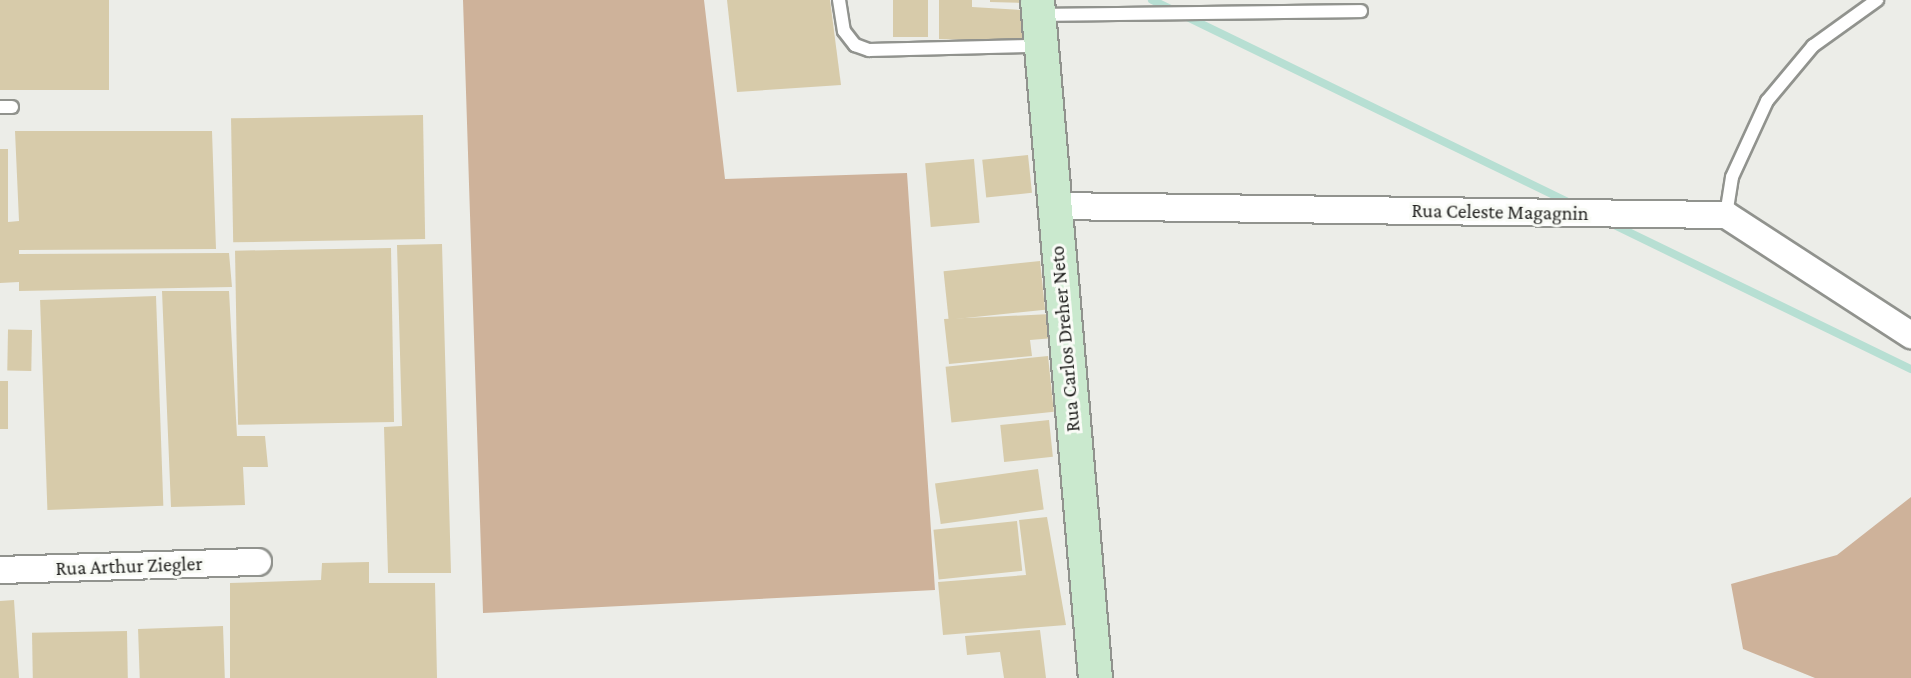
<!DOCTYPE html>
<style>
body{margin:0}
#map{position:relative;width:1911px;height:678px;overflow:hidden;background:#ecede8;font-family:"Crimson Pro",serif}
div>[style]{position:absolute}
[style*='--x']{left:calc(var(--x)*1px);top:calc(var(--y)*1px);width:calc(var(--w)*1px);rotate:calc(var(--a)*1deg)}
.forest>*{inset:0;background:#ceb29a}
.stream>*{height:8px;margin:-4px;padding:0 4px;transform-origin:4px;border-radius:4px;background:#b7dfd3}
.building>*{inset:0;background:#d7cbaa;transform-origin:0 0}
.roads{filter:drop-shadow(2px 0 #91938e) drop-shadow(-2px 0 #91938e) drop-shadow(0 2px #91938e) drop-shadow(0 -2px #91938e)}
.lane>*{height:12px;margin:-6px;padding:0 6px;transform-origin:6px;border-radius:6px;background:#fff}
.street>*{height:26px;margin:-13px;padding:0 13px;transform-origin:13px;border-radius:13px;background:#fff}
.secondary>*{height:33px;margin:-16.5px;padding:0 16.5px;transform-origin:16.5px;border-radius:16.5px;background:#cae9ce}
span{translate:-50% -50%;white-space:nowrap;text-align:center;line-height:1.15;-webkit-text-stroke:6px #f9fbf6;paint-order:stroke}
.street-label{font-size:20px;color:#1f1f1d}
</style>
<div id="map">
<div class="forest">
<i style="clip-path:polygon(463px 0,704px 0,725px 179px,907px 173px,935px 590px,483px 613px)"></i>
<i style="clip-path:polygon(1911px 497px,1911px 678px,1815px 678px,1743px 649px,1731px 584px,1837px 555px)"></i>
</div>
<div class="stream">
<i style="--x:1152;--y:0;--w:467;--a:25.9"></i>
<i style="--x:1608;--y:222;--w:337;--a:25.9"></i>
</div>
<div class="building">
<i style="left:0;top:0;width:109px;height:90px"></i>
<i style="clip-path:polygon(727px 0,830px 0,841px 85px,737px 92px)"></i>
<i style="left:893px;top:0;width:35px;height:37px"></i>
<i style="clip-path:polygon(939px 0,972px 0,972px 7px,1022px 10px,1022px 42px,939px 39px)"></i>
<i style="clip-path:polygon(990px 0,1024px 0,1024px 3px,990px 2px)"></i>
<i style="left:423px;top:115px;width:124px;height:192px;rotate:89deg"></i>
<i style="clip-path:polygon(15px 131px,212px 131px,216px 249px,19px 250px,19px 254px,229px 253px,232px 287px,19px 291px,19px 282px,0 283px,0 149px,8px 149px,8px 222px,19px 221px)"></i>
<i style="left:1028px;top:155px;width:38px;height:46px;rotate:84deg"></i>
<i style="left:974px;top:159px;width:64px;height:49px;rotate:85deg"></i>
<i style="clip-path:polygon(442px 244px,451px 573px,388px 573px,384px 427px,402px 426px,397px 245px)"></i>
<i style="left:391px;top:248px;width:174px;height:156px;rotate:89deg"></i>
<i style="left:1040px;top:261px;width:49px;height:97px;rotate:84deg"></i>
<i style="clip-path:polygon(162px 291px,229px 291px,237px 436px,265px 436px,268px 467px,243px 467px,245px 505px,171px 507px)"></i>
<i style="left:156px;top:296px;width:210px;height:116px;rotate:88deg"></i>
<i style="clip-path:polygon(1051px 314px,1054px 338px,1030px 340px,1032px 356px,949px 364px,944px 319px)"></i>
<i style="left:32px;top:330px;width:41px;height:24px;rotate:91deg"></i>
<i style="left:1048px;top:356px;width:56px;height:103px;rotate:84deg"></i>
<i style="left:0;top:381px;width:8px;height:48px"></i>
<i style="left:1049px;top:420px;width:37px;height:49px;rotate:84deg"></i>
<i style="left:1038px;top:469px;width:41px;height:104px;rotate:82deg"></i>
<i style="clip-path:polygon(1047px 517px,1066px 625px,943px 635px,938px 582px,1026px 575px,1019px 520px)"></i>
<i style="left:1017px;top:521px;width:50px;height:84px;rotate:84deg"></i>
<i style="clip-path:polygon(369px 562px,369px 583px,435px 583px,437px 678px,230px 678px,230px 583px,321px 580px,322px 563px)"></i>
<i style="clip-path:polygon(14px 600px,19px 678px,0 678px,0 601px)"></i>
<i style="left:223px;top:626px;width:52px;height:85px;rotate:88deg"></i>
<i style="clip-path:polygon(1040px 630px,1046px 678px,1004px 678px,1000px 652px,967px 655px,965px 636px)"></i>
<i style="left:127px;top:631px;width:47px;height:95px;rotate:89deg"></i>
</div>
<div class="roads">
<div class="lane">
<i style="--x:839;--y:0;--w:31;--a:81"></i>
<i style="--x:844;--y:31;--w:18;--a:52"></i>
<i style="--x:855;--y:45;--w:15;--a:20"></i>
<i style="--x:869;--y:50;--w:169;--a:-1.4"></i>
<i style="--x:1041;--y:15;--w:320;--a:-0.7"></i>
<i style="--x:0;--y:107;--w:12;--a:0"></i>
<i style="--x:1726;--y:215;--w:38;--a:-81"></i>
<i style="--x:1732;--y:177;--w:84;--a:-65.3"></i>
<i style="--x:1767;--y:101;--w:72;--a:-50.1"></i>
<i style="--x:1813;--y:46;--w:79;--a:-35.7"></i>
</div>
<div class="street">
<i style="--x:1053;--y:206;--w:673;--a:0.77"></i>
<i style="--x:1726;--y:215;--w:221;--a:33"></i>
<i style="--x:0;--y:570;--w:258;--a:-1.8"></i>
</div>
<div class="secondary">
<i style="--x:1037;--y:0;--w:680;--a:85.11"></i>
</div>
</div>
<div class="street-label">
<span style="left:1500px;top:212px;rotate:1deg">Rua Celeste Magagnin</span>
<span style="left:1065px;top:339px;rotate:-95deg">Rua Carlos Dreher Neto</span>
<span style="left:129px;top:566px;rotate:-2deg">Rua Arthur Ziegler</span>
</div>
</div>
